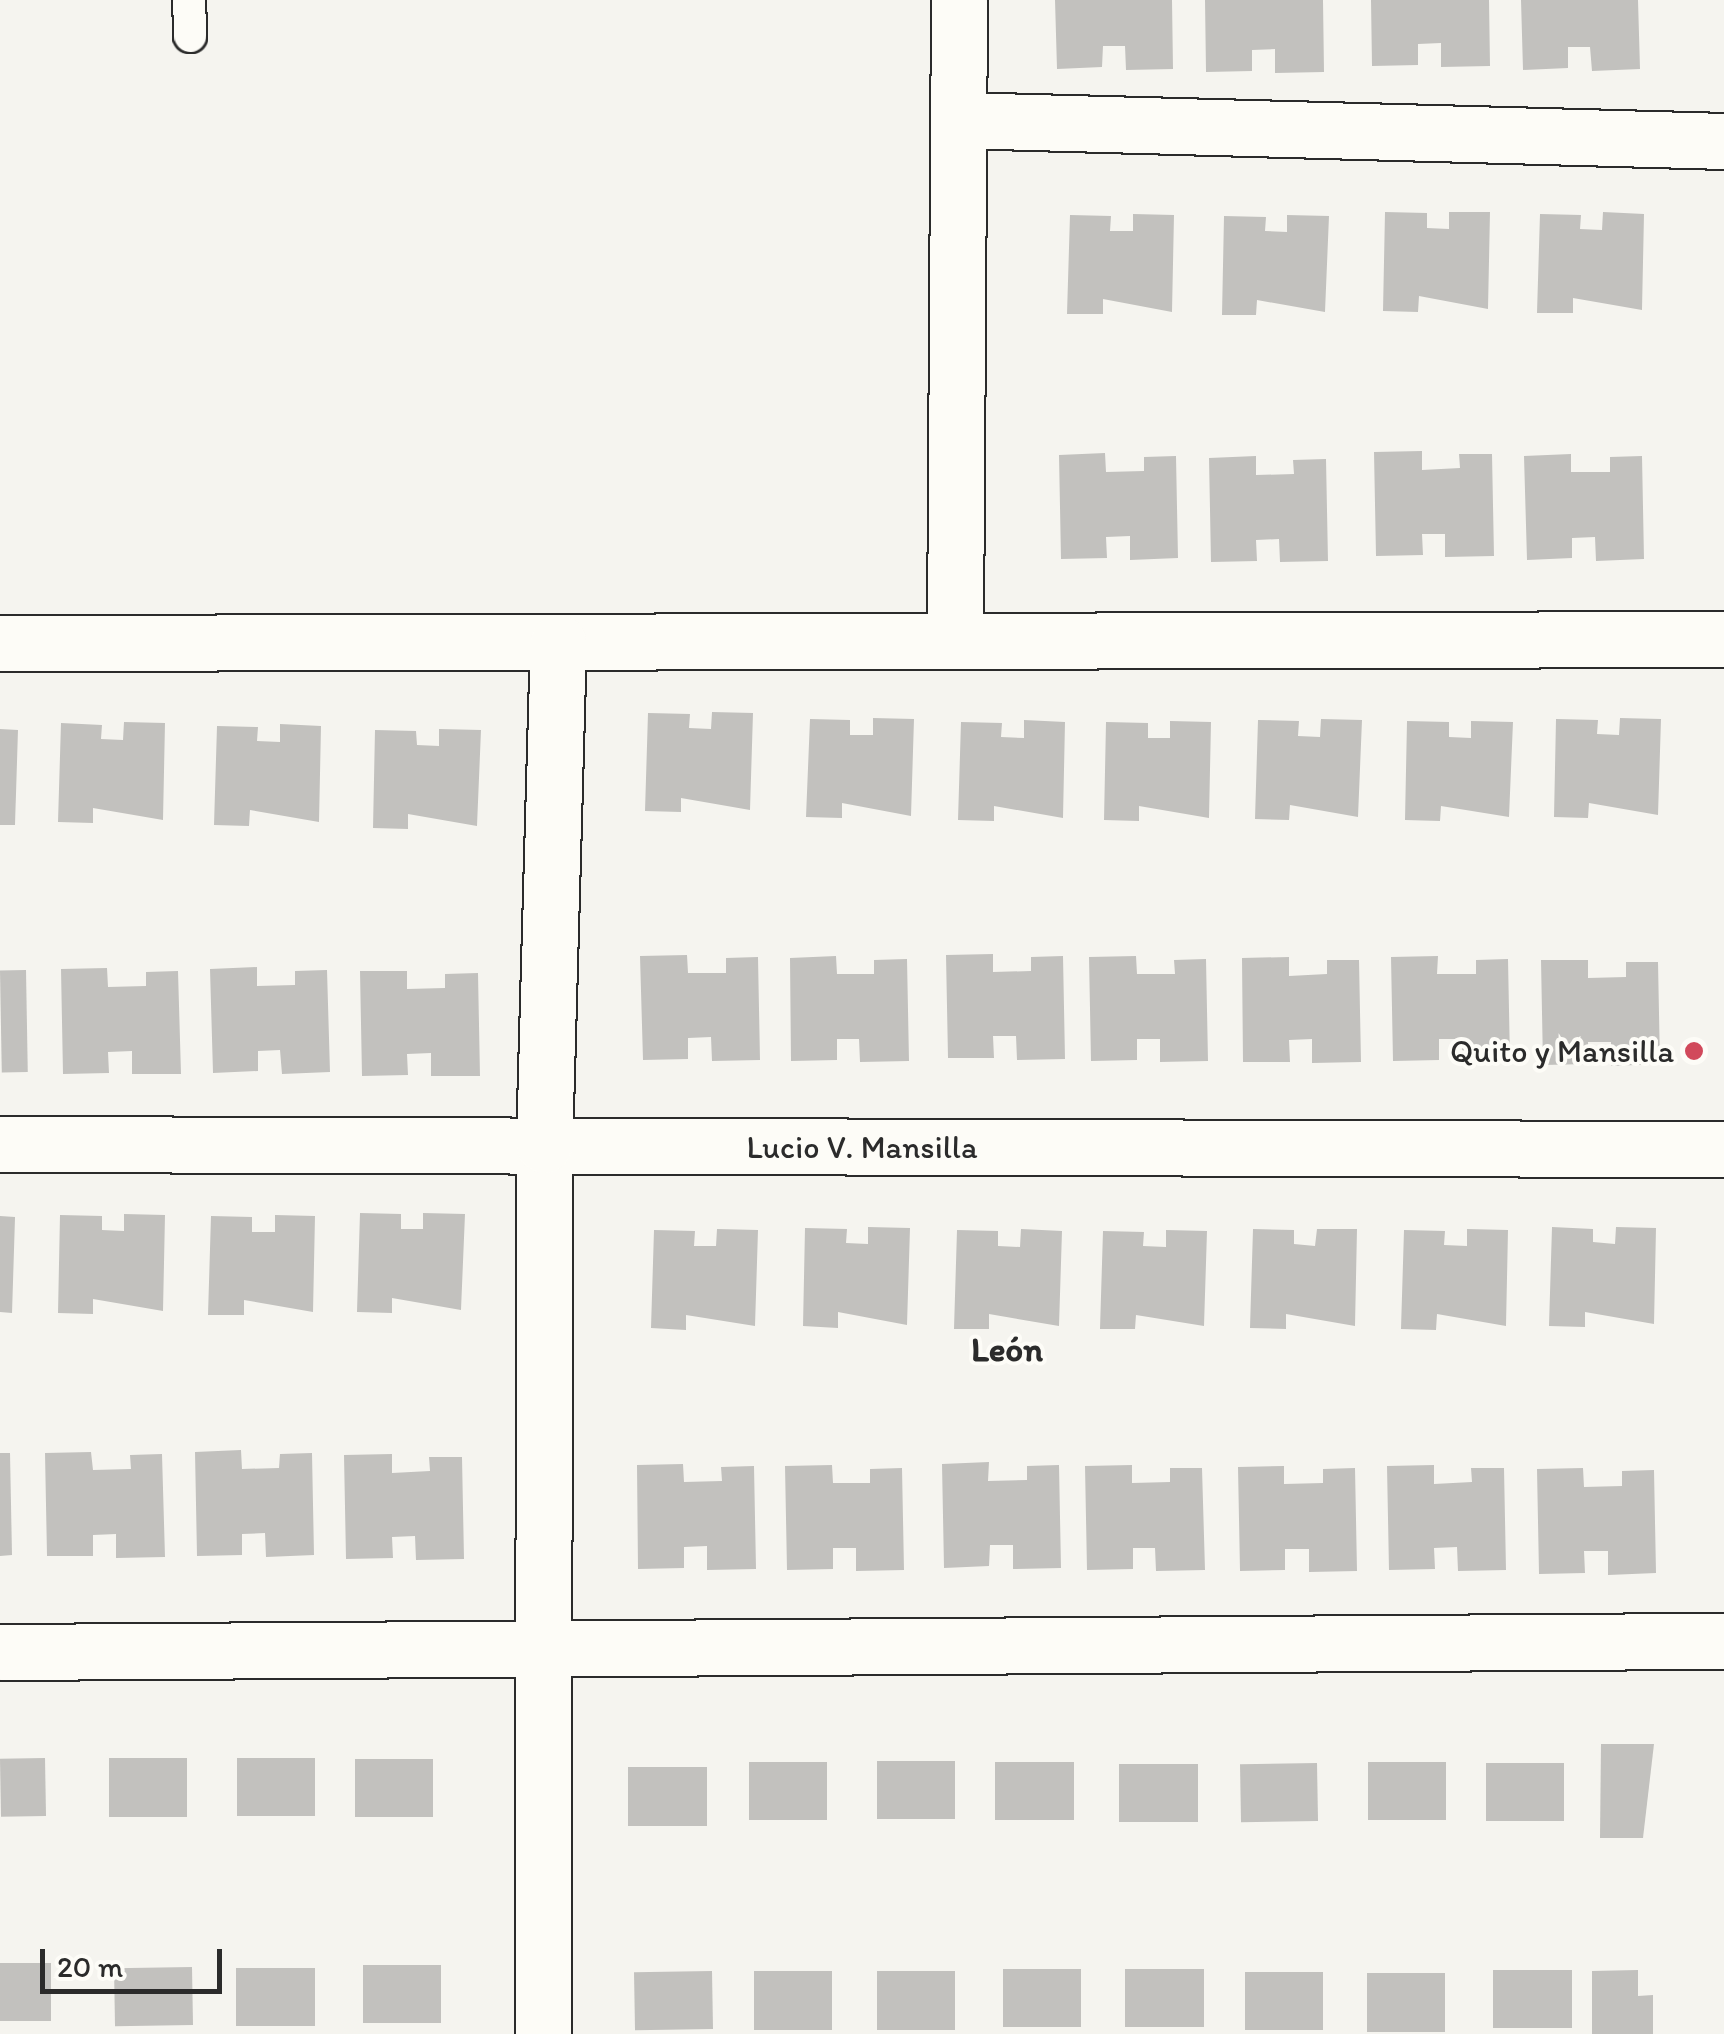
<!DOCTYPE html>
<meta charset="utf-8">
<style>
body{margin:0}
#map{position:relative;width:1724px;height:2034px;overflow:hidden;background:#f5f4ef;font-family:Itim,sans-serif}
div>[style]{position:absolute}
[style*='--x']{left:calc(var(--x)*1px);top:calc(var(--y)*1px);width:calc(var(--w)*1px);rotate:calc(var(--a)*1deg)}
.building>*{inset:0;background:#c2c1be;transform-origin:0 0}
.roads{filter:drop-shadow(2px 0 #2b2b2b) drop-shadow(-2px 0 #2b2b2b) drop-shadow(0 2px #2b2b2b) drop-shadow(0 -2px #2b2b2b)}
.service>*{height:32px;margin:-16px;padding:0 16px;transform-origin:16px;border-radius:16px;background:#fdfcf7}
.minor>*{height:55px;margin:-27.5px;padding:0 27.5px;transform-origin:27.5px;border-radius:27.5px;background:#fdfcf7}
.dots>*{width:28px;height:28px;translate:-50% -50%;box-sizing:border-box;border:5px solid #fdfcf7;border-radius:50%}
span{translate:-50% -50%;white-space:nowrap;text-align:center;line-height:1.15;-webkit-text-stroke:8px #fdfcf7;paint-order:stroke}
.poi-label{font-size:32px;color:#2b2b2b}
.right{translate:-100% -50%;text-align:right}
.street-label{font-size:32px;color:#2b2b2b}
.neighbourhood-label{font-size:35px;color:#2b2b2b;font-weight:700}
.scale{position:absolute;left:40px;top:1949px;width:182px;height:45px;box-sizing:border-box;border:5px solid #2b2b2b;border-top:0;padding-left:12px;font-size:30px;line-height:35px;white-space:nowrap;color:#2b2b2b;-webkit-text-stroke:8px #fdfcf7;paint-order:stroke}
</style>
<div id="map">
<div class="building">
<i style="clip-path:polygon(1055px 0,1172px 0,1173px 69px,1126px 70px,1125px 46px,1103px 46px,1102px 67px,1057px 69px)"></i>
<i style="clip-path:polygon(1205px 0,1323px 0,1324px 72px,1275px 73px,1275px 49px,1252px 50px,1252px 71px,1206px 72px)"></i>
<i style="clip-path:polygon(1371px 0,1489px 0,1490px 66px,1441px 67px,1441px 43px,1418px 44px,1418px 65px,1372px 66px)"></i>
<i style="clip-path:polygon(1521px 0,1638px 0,1640px 69px,1592px 71px,1590px 47px,1568px 47px,1568px 68px,1523px 70px)"></i>
<i style="clip-path:polygon(1385px 212px,1427px 213px,1427px 228px,1449px 229px,1449px 212px,1490px 212px,1488px 309px,1419px 296px,1418px 312px,1383px 311px)"></i>
<i style="clip-path:polygon(1603px 212px,1644px 214px,1642px 310px,1573px 298px,1573px 313px,1537px 313px,1540px 214px,1581px 215px,1580px 229px,1602px 230px)"></i>
<i style="clip-path:polygon(1133px 214px,1174px 215px,1172px 312px,1103px 299px,1103px 314px,1067px 314px,1070px 215px,1111px 216px,1110px 231px,1133px 231px)"></i>
<i style="clip-path:polygon(1287px 215px,1329px 216px,1325px 312px,1257px 300px,1256px 315px,1222px 315px,1224px 216px,1266px 217px,1265px 231px,1287px 232px)"></i>
<i style="clip-path:polygon(1422px 451px,1422px 470px,1460px 468px,1459px 454px,1492px 454px,1494px 556px,1445px 557px,1445px 534px,1422px 534px,1423px 555px,1376px 556px,1374px 452px)"></i>
<i style="clip-path:polygon(1105px 453px,1106px 472px,1144px 471px,1144px 457px,1176px 456px,1178px 558px,1130px 560px,1130px 536px,1106px 537px,1107px 558px,1061px 559px,1059px 455px)"></i>
<i style="clip-path:polygon(1571px 454px,1571px 472px,1610px 472px,1610px 457px,1642px 456px,1644px 559px,1596px 561px,1595px 537px,1572px 538px,1572px 558px,1527px 560px,1524px 456px)"></i>
<i style="clip-path:polygon(1256px 456px,1256px 475px,1294px 474px,1293px 460px,1326px 459px,1328px 561px,1280px 562px,1279px 539px,1256px 540px,1257px 561px,1211px 562px,1209px 458px)"></i>
<i style="clip-path:polygon(712px 712px,753px 713px,750px 810px,681px 798px,681px 812px,645px 811px,648px 713px,690px 714px,689px 728px,711px 729px)"></i>
<i style="clip-path:polygon(873px 718px,914px 719px,911px 816px,842px 803px,842px 818px,806px 817px,810px 719px,850px 720px,850px 735px,873px 735px)"></i>
<i style="clip-path:polygon(1620px 718px,1661px 719px,1658px 815px,1589px 803px,1588px 818px,1554px 817px,1556px 719px,1598px 720px,1597px 734px,1619px 735px)"></i>
<i style="clip-path:polygon(1321px 719px,1362px 720px,1358px 817px,1290px 805px,1289px 820px,1255px 819px,1258px 720px,1299px 721px,1298px 736px,1320px 737px)"></i>
<i style="clip-path:polygon(1024px 720px,1065px 722px,1063px 818px,994px 806px,994px 821px,958px 820px,961px 722px,1002px 723px,1001px 737px,1024px 738px)"></i>
<i style="clip-path:polygon(1170px 721px,1211px 722px,1209px 818px,1139px 806px,1139px 821px,1104px 820px,1106px 722px,1148px 723px,1148px 738px,1170px 738px)"></i>
<i style="clip-path:polygon(1407px 721px,1449px 722px,1449px 737px,1471px 738px,1471px 721px,1513px 722px,1509px 817px,1441px 806px,1440px 821px,1405px 820px)"></i>
<i style="clip-path:polygon(124px 722px,165px 723px,163px 820px,93px 808px,93px 823px,58px 822px,61px 723px,102px 725px,101px 739px,123px 740px)"></i>
<i style="clip-path:polygon(280px 724px,321px 726px,319px 822px,250px 810px,249px 826px,214px 825px,217px 726px,258px 727px,257px 741px,280px 742px)"></i>
<i style="clip-path:polygon(0 729px,18px 730px,15px 825px,0 825px)"></i>
<i style="clip-path:polygon(439px 729px,481px 730px,477px 826px,408px 814px,408px 829px,373px 828px,375px 730px,416px 731px,417px 745px,439px 746px)"></i>
<i style="clip-path:polygon(993px 954px,993px 972px,1031px 971px,1031px 957px,1063px 956px,1065px 1059px,1017px 1060px,1016px 1036px,993px 1036px,994px 1058px,948px 1058px,946px 955px)"></i>
<i style="clip-path:polygon(687px 955px,688px 973px,726px 973px,726px 958px,758px 957px,760px 1060px,712px 1061px,711px 1037px,688px 1038px,688px 1059px,643px 1060px,640px 956px)"></i>
<i style="clip-path:polygon(836px 956px,837px 974px,874px 974px,874px 960px,907px 959px,909px 1061px,860px 1062px,859px 1039px,837px 1039px,837px 1060px,791px 1061px,790px 958px)"></i>
<i style="clip-path:polygon(1136px 956px,1137px 974px,1175px 974px,1174px 960px,1206px 959px,1208px 1061px,1160px 1062px,1160px 1039px,1137px 1039px,1137px 1060px,1091px 1061px,1089px 957px)"></i>
<i style="clip-path:polygon(1438px 956px,1437px 974px,1476px 974px,1476px 960px,1508px 959px,1510px 1061px,1462px 1062px,1462px 1039px,1439px 1039px,1439px 1060px,1393px 1061px,1391px 957px)"></i>
<i style="clip-path:polygon(1289px 957px,1289px 976px,1327px 974px,1327px 960px,1359px 960px,1361px 1062px,1312px 1063px,1312px 1039px,1289px 1040px,1290px 1062px,1243px 1062px,1242px 958px)"></i>
<i style="clip-path:polygon(1541px 960px,1588px 960px,1588px 978px,1626px 977px,1626px 962px,1658px 962px,1660px 1064px,1611px 1066px,1611px 1042px,1588px 1042px,1589px 1064px,1543px 1065px)"></i>
<i style="clip-path:polygon(257px 967px,257px 986px,295px 985px,295px 971px,327px 970px,330px 1072px,282px 1074px,280px 1050px,258px 1051px,258px 1071px,213px 1073px,210px 969px)"></i>
<i style="clip-path:polygon(107px 968px,108px 987px,146px 986px,146px 972px,178px 971px,181px 1074px,132px 1074px,132px 1051px,108px 1052px,109px 1073px,63px 1074px,61px 969px)"></i>
<i style="left:26px;top:970px;width:102px;height:26px;rotate:89deg"></i>
<i style="clip-path:polygon(360px 971px,407px 971px,407px 989px,445px 988px,445px 974px,478px 973px,480px 1076px,431px 1076px,431px 1053px,407px 1054px,408px 1075px,362px 1076px)"></i>
<i style="clip-path:polygon(360px 1213px,401px 1214px,401px 1229px,423px 1229px,423px 1213px,465px 1214px,461px 1310px,392px 1298px,392px 1313px,357px 1312px)"></i>
<i style="clip-path:polygon(124px 1214px,165px 1215px,163px 1311px,93px 1299px,93px 1314px,58px 1313px,60px 1215px,102px 1216px,102px 1230px,124px 1231px)"></i>
<i style="clip-path:polygon(275px 1215px,315px 1216px,313px 1312px,244px 1300px,244px 1315px,208px 1315px,211px 1216px,252px 1217px,252px 1232px,275px 1232px)"></i>
<i style="clip-path:polygon(0 1216px,15px 1217px,12px 1313px,0 1312px)"></i>
<i style="clip-path:polygon(868px 1227px,910px 1228px,907px 1325px,838px 1312px,838px 1328px,803px 1326px,805px 1228px,847px 1229px,846px 1243px,868px 1244px)"></i>
<i style="clip-path:polygon(1552px 1227px,1593px 1229px,1593px 1242px,1615px 1244px,1616px 1227px,1656px 1228px,1654px 1324px,1585px 1312px,1585px 1327px,1549px 1326px)"></i>
<i style="clip-path:polygon(717px 1229px,758px 1230px,755px 1326px,686px 1315px,686px 1330px,651px 1328px,654px 1230px,695px 1231px,694px 1246px,716px 1246px)"></i>
<i style="clip-path:polygon(1021px 1229px,1062px 1231px,1059px 1326px,989px 1314px,989px 1329px,954px 1329px,957px 1230px,998px 1231px,998px 1246px,1020px 1247px)"></i>
<i style="clip-path:polygon(1253px 1229px,1294px 1230px,1294px 1244px,1315px 1246px,1317px 1229px,1357px 1229px,1355px 1326px,1286px 1314px,1286px 1329px,1250px 1328px)"></i>
<i style="clip-path:polygon(1467px 1229px,1508px 1230px,1506px 1326px,1437px 1314px,1436px 1330px,1401px 1329px,1404px 1230px,1445px 1231px,1444px 1245px,1467px 1246px)"></i>
<i style="clip-path:polygon(1166px 1230px,1207px 1231px,1204px 1326px,1136px 1315px,1135px 1329px,1100px 1329px,1103px 1231px,1144px 1232px,1143px 1246px,1166px 1247px)"></i>
<i style="clip-path:polygon(241px 1450px,242px 1469px,279px 1468px,280px 1454px,312px 1453px,314px 1555px,266px 1557px,265px 1533px,242px 1534px,242px 1555px,197px 1556px,195px 1452px)"></i>
<i style="clip-path:polygon(91px 1452px,93px 1470px,131px 1469px,130px 1455px,162px 1454px,165px 1557px,116px 1558px,116px 1534px,93px 1535px,93px 1556px,47px 1556px,45px 1453px)"></i>
<i style="clip-path:polygon(0 1453px,10px 1453px,12px 1555px,0 1556px)"></i>
<i style="clip-path:polygon(392px 1454px,392px 1473px,430px 1471px,429px 1457px,462px 1457px,464px 1559px,416px 1560px,415px 1536px,392px 1537px,393px 1558px,346px 1559px,344px 1455px)"></i>
<i style="clip-path:polygon(989px 1462px,988px 1481px,1027px 1480px,1027px 1466px,1059px 1465px,1061px 1568px,1013px 1569px,1013px 1545px,990px 1545px,989px 1566px,944px 1568px,942px 1464px)"></i>
<i style="clip-path:polygon(683px 1464px,684px 1482px,722px 1481px,721px 1467px,754px 1466px,756px 1569px,707px 1570px,707px 1546px,684px 1547px,684px 1568px,638px 1569px,637px 1465px)"></i>
<i style="clip-path:polygon(832px 1465px,833px 1483px,870px 1483px,870px 1469px,902px 1468px,904px 1570px,856px 1571px,856px 1548px,833px 1548px,833px 1569px,787px 1570px,785px 1466px)"></i>
<i style="clip-path:polygon(1132px 1465px,1132px 1483px,1170px 1482px,1170px 1468px,1202px 1468px,1205px 1570px,1156px 1571px,1155px 1548px,1133px 1548px,1133px 1569px,1087px 1570px,1085px 1466px)"></i>
<i style="clip-path:polygon(1434px 1465px,1434px 1484px,1472px 1482px,1471px 1468px,1504px 1468px,1506px 1570px,1458px 1571px,1457px 1547px,1434px 1548px,1435px 1569px,1389px 1570px,1387px 1466px)"></i>
<i style="clip-path:polygon(1284px 1466px,1284px 1484px,1323px 1483px,1323px 1469px,1355px 1468px,1357px 1571px,1309px 1572px,1309px 1549px,1285px 1549px,1285px 1570px,1240px 1571px,1238px 1467px)"></i>
<i style="clip-path:polygon(1583px 1468px,1584px 1487px,1622px 1486px,1622px 1471px,1654px 1470px,1656px 1573px,1608px 1575px,1608px 1551px,1584px 1551px,1585px 1573px,1539px 1574px,1537px 1469px)"></i>
<i style="clip-path:polygon(1601px 1744px,1654px 1744px,1643px 1838px,1600px 1838px)"></i>
<i style="left:45px;top:1758px;width:58px;height:45px;rotate:89deg"></i>
<i style="left:187px;top:1758px;width:59px;height:78px;rotate:90deg"></i>
<i style="left:315px;top:1758px;width:58px;height:78px;rotate:90deg"></i>
<i style="left:433px;top:1759px;width:58px;height:78px;rotate:90deg"></i>
<i style="left:955px;top:1761px;width:58px;height:78px;rotate:90deg"></i>
<i style="left:827px;top:1762px;width:58px;height:78px;rotate:90deg"></i>
<i style="left:1074px;top:1762px;width:58px;height:79px;rotate:90deg"></i>
<i style="left:1446px;top:1762px;width:58px;height:78px;rotate:90deg"></i>
<i style="left:1317px;top:1763px;width:58px;height:77px;rotate:89deg"></i>
<i style="left:1564px;top:1763px;width:58px;height:78px;rotate:90deg"></i>
<i style="left:1198px;top:1764px;width:58px;height:79px;rotate:90deg"></i>
<i style="left:628px;top:1767px;width:79px;height:59px"></i>
<i style="left:51px;top:1963px;width:58px;height:51px;rotate:90deg"></i>
<i style="left:441px;top:1965px;width:58px;height:78px;rotate:90deg"></i>
<i style="left:192px;top:1967px;width:58px;height:78px;rotate:89deg"></i>
<i style="left:315px;top:1968px;width:58px;height:79px;rotate:90deg"></i>
<i style="left:1081px;top:1969px;width:58px;height:78px;rotate:90deg"></i>
<i style="left:1204px;top:1969px;width:58px;height:79px;rotate:90deg"></i>
<i style="left:1572px;top:1970px;width:58px;height:79px;rotate:90deg"></i>
<i style="clip-path:polygon(1638px 1970px,1638px 1996px,1653px 1995px,1653px 2034px,1592px 2034px,1592px 1971px)"></i>
<i style="left:712px;top:1971px;width:58px;height:78px;rotate:89deg"></i>
<i style="left:754px;top:1971px;width:78px;height:59px"></i>
<i style="left:955px;top:1971px;width:59px;height:78px;rotate:90deg"></i>
<i style="left:1323px;top:1972px;width:58px;height:78px;rotate:90deg"></i>
<i style="left:1367px;top:1973px;width:78px;height:59px"></i>
</div>
<div class="roads">
<div class="service">
<i style="--x:189;--y:0;--w:36;--a:88"></i>
</div>
<div class="minor">
<i style="--x:959;--y:120;--w:765;--a:1.57"></i>
<i style="--x:955;--y:636;--w:636;--a:-89.64"></i>
<i style="--x:0;--y:643;--w:1724;--a:-0.13"></i>
<i style="--x:0;--y:1144;--w:1724;--a:0.17"></i>
<i style="--x:0;--y:1652;--w:1724;--a:-0.37"></i>
<i style="--x:543;--y:2034;--w:889;--a:-89.94"></i>
<i style="--x:544;--y:1145;--w:503;--a:-88.41"></i>
</div>
</div>
<div class="dots">
<i style="left:1694px;top:1051px;background:#d1495b"></i>
</div>
<div class="poi-label">
<span class="right" style="left:1674px;top:1051px">Quito y Mansilla</span>
</div>
<div class="street-label">
<span style="left:862px;top:1147px">Lucio V. Mansilla</span>
</div>
<div class="neighbourhood-label">
<span style="left:1007px;top:1349px">León</span>
</div>
<div class="scale">20 m</div>
</div>
